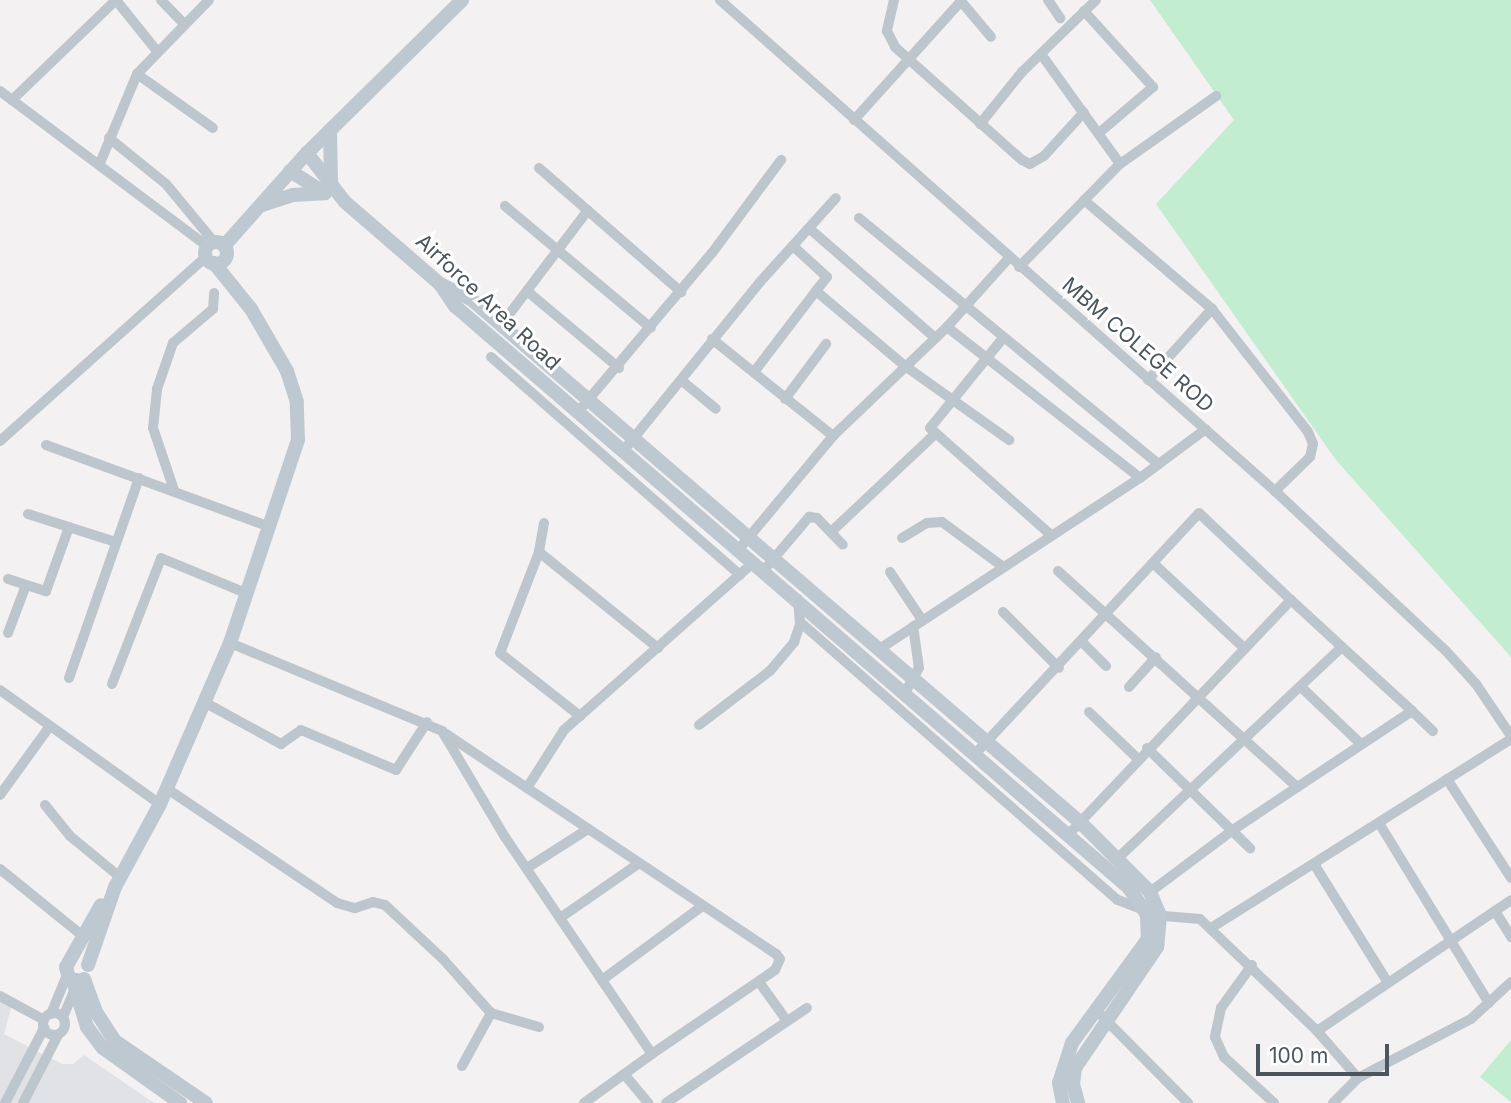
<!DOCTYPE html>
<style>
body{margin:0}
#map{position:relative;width:1511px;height:1103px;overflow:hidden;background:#f3f1f1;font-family:Inter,sans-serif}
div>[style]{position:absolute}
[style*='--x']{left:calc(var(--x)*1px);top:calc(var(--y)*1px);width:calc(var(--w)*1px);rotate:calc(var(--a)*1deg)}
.airport>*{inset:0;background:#e0e2e5}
.green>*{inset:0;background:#c3edd1}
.street>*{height:10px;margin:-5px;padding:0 5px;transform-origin:5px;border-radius:5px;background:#bdc6cc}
.street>.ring{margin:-5px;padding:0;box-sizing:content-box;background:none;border:10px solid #bdc6cc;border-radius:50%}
.secondary>*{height:14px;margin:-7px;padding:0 7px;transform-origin:7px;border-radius:7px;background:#bec8d1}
.secondary>.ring{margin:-7px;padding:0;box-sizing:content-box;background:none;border:14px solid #bec8d1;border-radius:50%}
span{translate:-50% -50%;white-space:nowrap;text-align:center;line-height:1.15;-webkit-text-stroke:6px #fff;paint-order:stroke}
.street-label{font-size:21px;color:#4a555d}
.scale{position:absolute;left:1256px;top:1044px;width:133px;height:32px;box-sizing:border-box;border:4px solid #4a555d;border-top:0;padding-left:9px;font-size:21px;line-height:24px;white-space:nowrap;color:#4a555d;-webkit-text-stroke:5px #fff;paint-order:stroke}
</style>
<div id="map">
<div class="airport">
<i style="clip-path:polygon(0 1001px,12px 1004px,4px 1034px,62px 1064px,73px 1064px,84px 1055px,154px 1103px,0 1103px)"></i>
</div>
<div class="green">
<i style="clip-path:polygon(1150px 0,1511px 0,1511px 657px,1336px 460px,1156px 204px,1234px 120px)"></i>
<i style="clip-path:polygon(1511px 1040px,1511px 1102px,1480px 1077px)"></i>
</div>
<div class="street">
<i style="--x:116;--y:0;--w:64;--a:51.3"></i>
<i style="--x:161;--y:0;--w:33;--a:46"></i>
<i style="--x:720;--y:0;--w:741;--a:41.5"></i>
<i style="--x:1275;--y:491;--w:234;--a:43.1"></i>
<i style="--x:1446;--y:651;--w:45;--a:47.7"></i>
<i style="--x:1476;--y:684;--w:63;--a:56.1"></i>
<i style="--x:894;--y:0;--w:32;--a:103"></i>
<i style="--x:887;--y:31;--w:18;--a:63"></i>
<i style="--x:895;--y:47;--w:170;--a:41.7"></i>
<i style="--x:1022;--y:160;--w:9;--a:27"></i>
<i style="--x:1030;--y:164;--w:16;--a:-30"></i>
<i style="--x:1044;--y:156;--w:59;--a:-47.7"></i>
<i style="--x:960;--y:0;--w:48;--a:50"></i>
<i style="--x:1048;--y:0;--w:22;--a:56"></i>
<i style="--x:1084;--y:11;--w:103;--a:47.8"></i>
<i style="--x:1153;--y:87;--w:71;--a:139.6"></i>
<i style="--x:1041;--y:54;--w:135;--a:54.3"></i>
<i style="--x:137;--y:74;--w:93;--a:35.4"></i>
<i style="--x:0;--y:91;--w:259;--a:36.8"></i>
<i style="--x:12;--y:100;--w:143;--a:-43.9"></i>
<i style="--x:854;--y:120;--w:161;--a:-48"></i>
<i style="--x:980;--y:124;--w:67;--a:-51.1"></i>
<i style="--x:1022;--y:72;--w:103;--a:-44.2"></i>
<i style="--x:109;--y:138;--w:73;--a:38.9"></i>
<i style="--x:166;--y:184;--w:75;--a:50.4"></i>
<i style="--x:100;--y:163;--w:96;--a:-67.4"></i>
<i style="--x:137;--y:74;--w:103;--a:-45.8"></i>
<i style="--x:539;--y:168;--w:189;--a:41.1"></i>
<i style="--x:1084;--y:200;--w:168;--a:40.4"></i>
<i style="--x:1212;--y:309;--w:156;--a:52"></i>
<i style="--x:1308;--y:432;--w:13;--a:67"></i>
<i style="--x:1313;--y:444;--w:13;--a:103"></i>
<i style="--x:1310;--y:457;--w:49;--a:135.8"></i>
<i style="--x:505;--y:206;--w:190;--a:39.9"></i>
<i style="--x:859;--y:218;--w:388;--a:39.4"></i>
<i style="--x:810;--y:229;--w:163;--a:41"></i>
<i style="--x:793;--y:246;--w:46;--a:42.4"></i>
<i style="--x:827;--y:277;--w:18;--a:128"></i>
<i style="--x:1019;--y:267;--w:144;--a:-45.6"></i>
<i style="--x:1120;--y:164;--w:118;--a:-35.3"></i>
<i style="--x:527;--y:291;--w:120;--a:39.9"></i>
<i style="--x:501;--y:325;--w:144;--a:-52.9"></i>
<i style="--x:947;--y:327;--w:245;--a:38"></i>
<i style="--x:1003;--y:338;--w:116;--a:129"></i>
<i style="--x:930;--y:428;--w:160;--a:41.5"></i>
<i style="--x:712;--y:339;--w:155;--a:38.7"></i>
<i style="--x:491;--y:357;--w:331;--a:41.2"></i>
<i style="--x:754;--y:372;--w:102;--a:-52.6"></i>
<i style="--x:816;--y:291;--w:116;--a:40.1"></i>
<i style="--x:905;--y:366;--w:128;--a:35.4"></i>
<i style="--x:681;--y:380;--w:45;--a:39.6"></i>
<i style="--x:1148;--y:380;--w:96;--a:-48"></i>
<i style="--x:785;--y:399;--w:69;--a:-53.3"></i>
<i style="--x:578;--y:412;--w:208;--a:-49.9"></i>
<i style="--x:712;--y:253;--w:116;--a:-53.4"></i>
<i style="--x:0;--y:441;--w:276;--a:-41.8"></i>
<i style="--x:46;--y:445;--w:239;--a:20.1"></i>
<i style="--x:624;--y:450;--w:216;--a:-51"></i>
<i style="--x:760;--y:282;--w:113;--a:-47.9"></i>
<i style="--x:174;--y:490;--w:65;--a:-108.7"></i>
<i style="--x:153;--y:428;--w:39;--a:-84"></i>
<i style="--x:157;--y:389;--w:49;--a:-70.8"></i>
<i style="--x:173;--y:343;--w:52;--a:-40.4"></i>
<i style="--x:213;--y:309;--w:16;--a:-86"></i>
<i style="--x:28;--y:514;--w:92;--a:17.7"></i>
<i style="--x:544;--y:523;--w:29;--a:100"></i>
<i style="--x:539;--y:552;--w:108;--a:111.1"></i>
<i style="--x:500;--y:653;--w:102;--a:38.2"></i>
<i style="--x:831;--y:532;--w:144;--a:-43.3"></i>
<i style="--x:902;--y:538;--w:29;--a:-31"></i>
<i style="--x:927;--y:523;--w:15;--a:-4"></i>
<i style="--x:942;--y:522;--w:74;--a:36.3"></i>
<i style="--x:739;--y:549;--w:147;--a:-50.2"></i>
<i style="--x:833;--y:436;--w:158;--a:-43.7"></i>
<i style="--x:947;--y:327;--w:93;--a:-48.1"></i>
<i style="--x:539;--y:552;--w:153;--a:38.9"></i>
<i style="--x:1153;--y:563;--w:125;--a:43"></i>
<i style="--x:764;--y:570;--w:70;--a:-49.7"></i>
<i style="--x:809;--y:517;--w:8;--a:7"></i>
<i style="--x:817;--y:518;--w:37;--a:46"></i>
<i style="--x:1058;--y:571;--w:321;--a:42.1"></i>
<i style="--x:890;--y:572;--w:58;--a:56.3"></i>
<i style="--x:8;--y:579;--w:40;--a:18"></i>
<i style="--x:46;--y:591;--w:68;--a:-70.2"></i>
<i style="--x:1291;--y:600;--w:69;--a:42.7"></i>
<i style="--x:1003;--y:612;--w:79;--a:45"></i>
<i style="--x:800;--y:622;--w:422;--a:41.2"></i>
<i style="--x:1118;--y:900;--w:28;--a:21"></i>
<i style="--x:8;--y:633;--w:51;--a:-69.4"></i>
<i style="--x:1082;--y:642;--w:34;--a:45"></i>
<i style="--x:230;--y:643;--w:230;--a:22.5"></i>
<i style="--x:442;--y:731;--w:123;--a:59.3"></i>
<i style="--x:505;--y:837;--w:262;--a:55.9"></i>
<i style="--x:652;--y:1054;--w:84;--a:144.2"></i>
<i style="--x:878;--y:650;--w:313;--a:-33.3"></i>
<i style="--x:1140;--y:478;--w:82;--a:-36.6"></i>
<i style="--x:69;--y:678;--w:212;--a:-70.7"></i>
<i style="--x:112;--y:684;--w:135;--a:-68.7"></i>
<i style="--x:161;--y:558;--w:92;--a:22.4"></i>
<i style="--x:1129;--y:687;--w:40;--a:-48"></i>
<i style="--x:1301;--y:687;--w:81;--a:43.5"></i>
<i style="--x:0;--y:690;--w:196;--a:35.5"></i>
<i style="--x:906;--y:691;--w:26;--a:-61"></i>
<i style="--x:919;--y:668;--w:42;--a:-98.1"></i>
<i style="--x:204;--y:702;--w:88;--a:28.6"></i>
<i style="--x:281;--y:744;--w:24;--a:-35"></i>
<i style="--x:301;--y:730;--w:103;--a:22.8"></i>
<i style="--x:396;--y:770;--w:57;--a:-57.1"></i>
<i style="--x:1412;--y:711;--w:29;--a:44"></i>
<i style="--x:1089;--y:712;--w:66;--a:43.8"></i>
<i style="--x:699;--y:725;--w:89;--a:-37.3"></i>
<i style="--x:770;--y:671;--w:38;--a:-50"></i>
<i style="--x:794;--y:642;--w:18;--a:-71"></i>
<i style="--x:800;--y:625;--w:26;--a:-94"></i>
<i style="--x:446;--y:734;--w:397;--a:33.7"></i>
<i style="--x:776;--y:954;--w:6;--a:51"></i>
<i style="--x:780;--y:959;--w:12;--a:114"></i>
<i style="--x:775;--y:970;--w:149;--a:145.7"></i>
<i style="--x:1147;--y:748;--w:144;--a:44.2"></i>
<i style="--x:977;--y:752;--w:326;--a:-47.1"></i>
<i style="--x:1199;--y:513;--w:127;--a:43.4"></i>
<i style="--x:1291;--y:600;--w:321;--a:133.5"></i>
<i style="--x:1447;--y:779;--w:118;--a:57.1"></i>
<i style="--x:166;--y:788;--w:206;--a:33.9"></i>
<i style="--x:337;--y:903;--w:19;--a:16"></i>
<i style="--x:355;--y:908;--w:19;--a:-18"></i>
<i style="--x:373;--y:902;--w:12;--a:14"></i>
<i style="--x:385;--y:905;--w:79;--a:43"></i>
<i style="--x:443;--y:959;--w:72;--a:48.4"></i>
<i style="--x:491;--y:1013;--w:50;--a:16.3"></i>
<i style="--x:527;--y:788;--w:69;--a:-57.5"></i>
<i style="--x:564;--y:730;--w:254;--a:-41.5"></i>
<i style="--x:0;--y:795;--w:85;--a:-54.1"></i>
<i style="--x:45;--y:805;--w:40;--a:51"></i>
<i style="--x:70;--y:836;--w:65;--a:39.4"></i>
<i style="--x:1379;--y:823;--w:211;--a:58.6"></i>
<i style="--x:1119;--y:857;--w:306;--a:-43.3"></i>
<i style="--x:1342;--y:647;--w:95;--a:42.4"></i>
<i style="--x:1412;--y:711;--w:215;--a:146.4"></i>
<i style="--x:1233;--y:830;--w:104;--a:143.2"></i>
<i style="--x:1314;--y:864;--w:140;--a:58.1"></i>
<i style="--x:527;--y:868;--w:72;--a:-32.6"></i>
<i style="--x:0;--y:869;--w:108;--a:39"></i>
<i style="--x:1495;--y:911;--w:31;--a:58"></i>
<i style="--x:1152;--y:915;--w:48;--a:4.8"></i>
<i style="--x:1200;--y:919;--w:162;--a:43.7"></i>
<i style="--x:1317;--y:1031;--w:62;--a:48.9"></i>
<i style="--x:560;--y:918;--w:95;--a:-34.7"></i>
<i style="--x:1211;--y:928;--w:355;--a:-32.2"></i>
<i style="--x:1252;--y:965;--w:53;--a:125.8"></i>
<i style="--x:1221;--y:1008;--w:30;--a:102"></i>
<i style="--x:1215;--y:1037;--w:22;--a:66"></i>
<i style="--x:1224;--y:1057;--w:68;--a:42.6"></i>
<i style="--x:602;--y:980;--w:123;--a:-36.4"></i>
<i style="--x:759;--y:982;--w:48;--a:54.3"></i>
<i style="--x:0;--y:996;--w:50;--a:28.6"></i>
<i style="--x:1096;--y:1010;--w:131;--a:45.3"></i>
<i class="ring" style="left:43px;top:1013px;width:12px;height:12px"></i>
<i style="--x:51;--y:1014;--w:42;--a:-67.7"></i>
<i style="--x:63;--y:1017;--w:28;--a:-67"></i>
<i style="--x:1317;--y:1031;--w:234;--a:-34"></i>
<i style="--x:462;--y:1066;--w:60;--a:-61.3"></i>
<i style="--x:624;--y:1074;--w:38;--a:50"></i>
<i style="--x:5;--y:1103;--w:85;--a:-62.5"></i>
<i style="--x:23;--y:1103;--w:76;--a:-62.8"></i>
<i style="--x:666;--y:1103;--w:170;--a:-34"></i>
<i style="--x:1333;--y:1103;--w:35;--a:-45"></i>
<i style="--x:1358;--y:1078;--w:127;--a:-27.6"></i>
<i style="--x:1471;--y:1019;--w:54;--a:-42.8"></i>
</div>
<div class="secondary">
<i style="--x:330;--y:130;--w:50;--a:88.9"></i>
<i style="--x:307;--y:153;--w:62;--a:52.2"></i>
<i style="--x:345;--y:202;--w:125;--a:40.8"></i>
<i style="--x:440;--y:284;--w:27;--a:56"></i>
<i style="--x:455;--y:306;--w:891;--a:40.81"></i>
<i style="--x:1129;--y:888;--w:32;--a:56"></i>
<i style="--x:1147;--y:915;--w:24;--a:88"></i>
<i style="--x:1148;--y:939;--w:129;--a:126.2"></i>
<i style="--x:1072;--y:1043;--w:42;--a:108"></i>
<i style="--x:1059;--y:1083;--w:20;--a:79"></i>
<i style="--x:290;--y:171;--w:41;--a:32.2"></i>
<i style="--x:262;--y:205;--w:32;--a:-18"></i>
<i style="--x:292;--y:195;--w:33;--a:-3"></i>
<i class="ring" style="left:205px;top:242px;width:8px;height:8px"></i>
<i style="--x:224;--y:246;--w:125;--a:-48.3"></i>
<i style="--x:307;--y:153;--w:218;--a:-44.6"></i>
<i style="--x:440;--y:284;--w:34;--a:26"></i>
<i style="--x:471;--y:299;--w:803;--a:40.66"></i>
<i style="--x:1080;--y:822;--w:99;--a:45"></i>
<i style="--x:1150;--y:892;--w:25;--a:67"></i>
<i style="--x:1160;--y:915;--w:32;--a:95"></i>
<i style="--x:1157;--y:947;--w:146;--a:124.1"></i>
<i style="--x:1075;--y:1068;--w:16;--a:97"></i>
<i style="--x:1073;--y:1084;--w:20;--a:75"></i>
<i style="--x:88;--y:965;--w:83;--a:-70.9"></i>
<i style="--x:115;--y:887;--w:94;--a:-61.5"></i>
<i style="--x:160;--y:804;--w:176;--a:-66.5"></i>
<i style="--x:230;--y:643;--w:214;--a:-71.5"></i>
<i style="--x:298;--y:440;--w:38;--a:-92"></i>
<i style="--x:297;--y:402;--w:33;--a:-108"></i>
<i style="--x:287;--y:371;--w:72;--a:-120.1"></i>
<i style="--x:251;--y:309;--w:59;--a:-128.8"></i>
<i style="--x:84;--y:979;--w:35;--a:70"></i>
<i style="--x:96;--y:1012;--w:35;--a:57"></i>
<i style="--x:115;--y:1041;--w:110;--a:34.3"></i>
<i style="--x:73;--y:981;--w:48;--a:73.1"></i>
<i style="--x:87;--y:1027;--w:26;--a:53"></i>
<i style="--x:103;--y:1048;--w:95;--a:35.5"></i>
<i style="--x:82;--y:981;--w:13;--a:-171"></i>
<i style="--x:69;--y:979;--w:12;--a:-104"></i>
<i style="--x:66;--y:967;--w:71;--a:-60.6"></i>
</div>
<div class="street-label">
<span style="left:488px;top:302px;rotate:43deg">Airforce Area Road</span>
<span style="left:1138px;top:345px;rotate:41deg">MBM COLEGE ROD</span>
</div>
<div class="scale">100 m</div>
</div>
